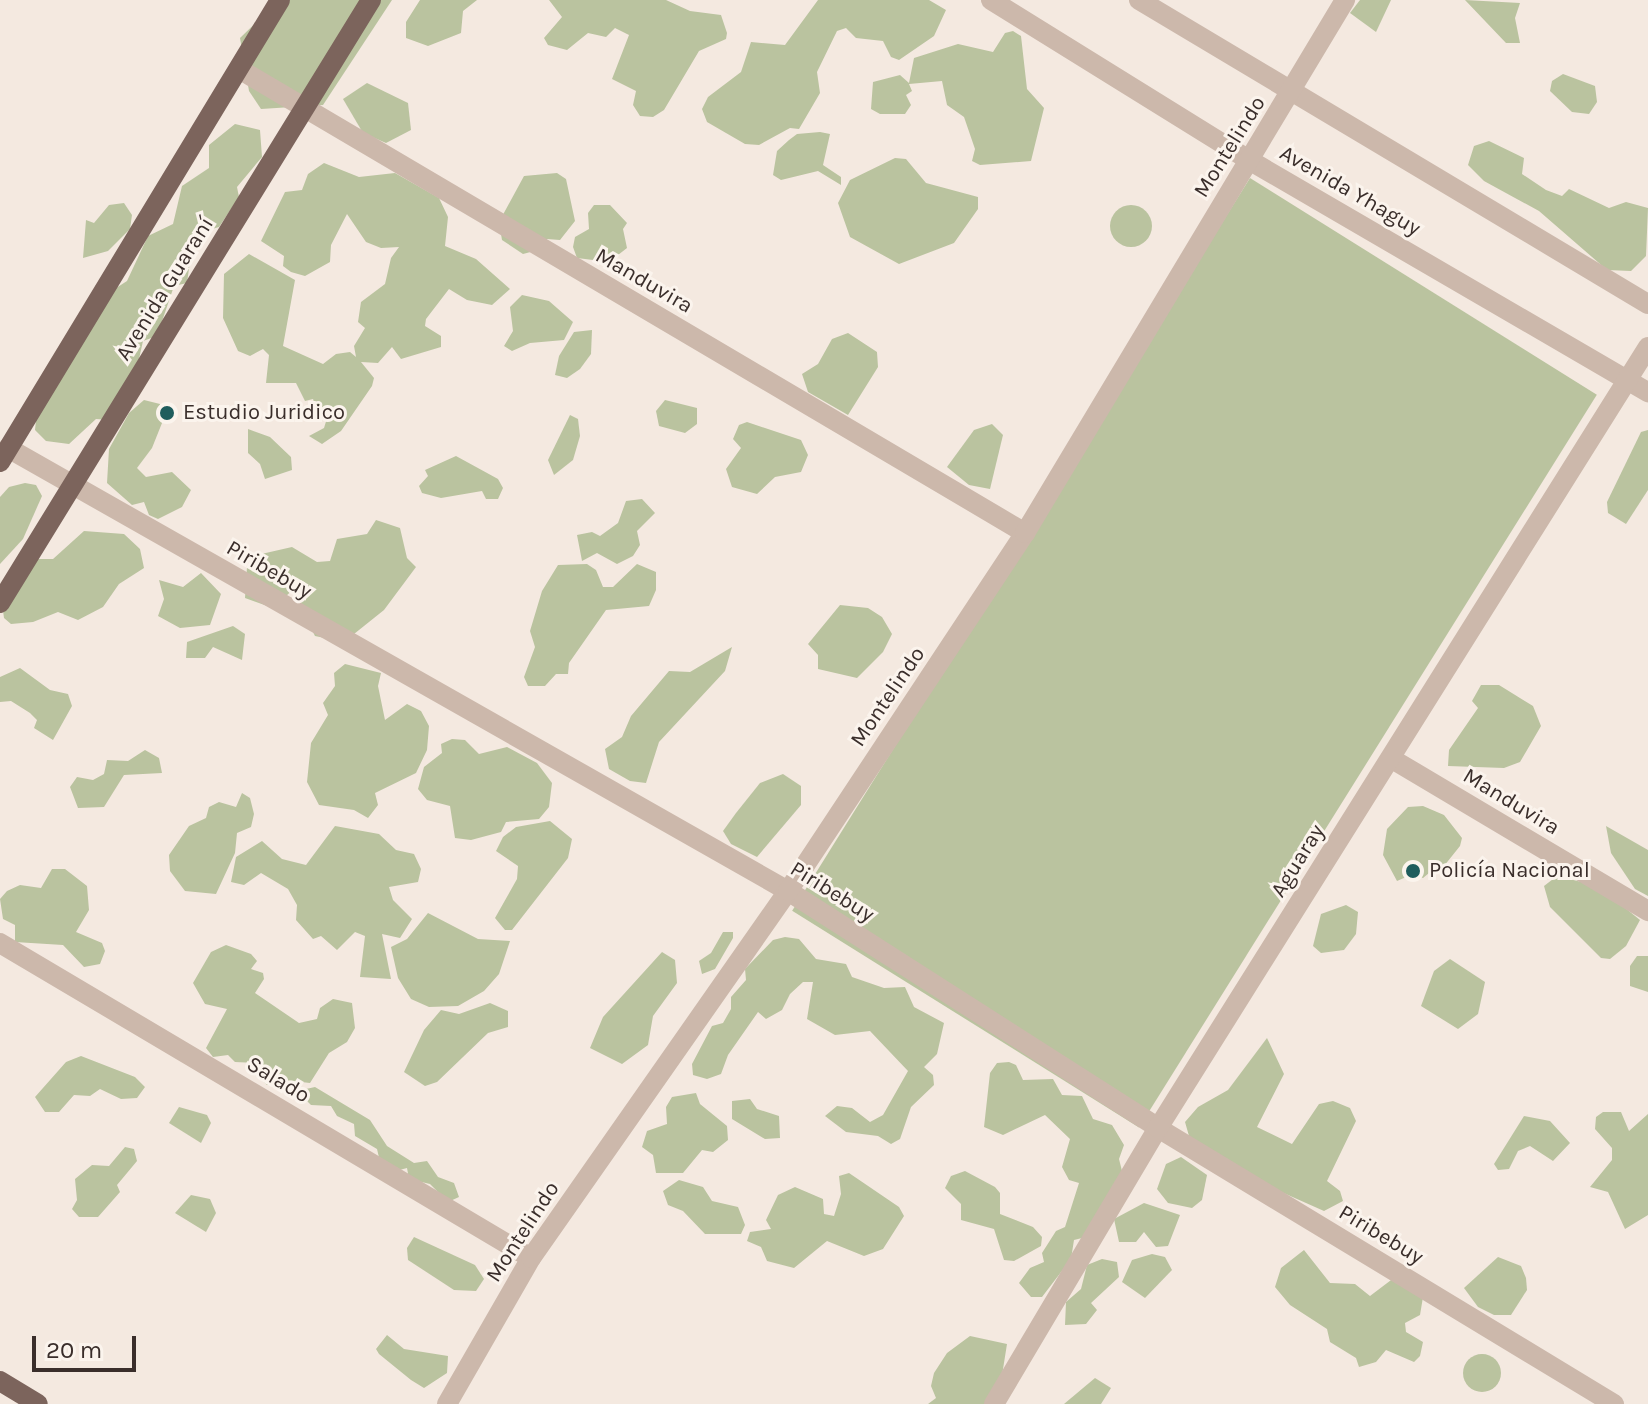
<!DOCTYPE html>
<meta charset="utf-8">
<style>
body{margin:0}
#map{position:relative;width:1648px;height:1404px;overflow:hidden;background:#f4e9e0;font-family:Karla,sans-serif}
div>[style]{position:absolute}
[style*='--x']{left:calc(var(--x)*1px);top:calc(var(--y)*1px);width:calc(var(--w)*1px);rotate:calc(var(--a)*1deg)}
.green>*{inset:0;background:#bac39f;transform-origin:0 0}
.round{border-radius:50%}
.minor>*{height:20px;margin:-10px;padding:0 10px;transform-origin:10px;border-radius:10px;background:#ccb8ab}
.major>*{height:20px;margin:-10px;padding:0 10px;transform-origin:10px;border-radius:10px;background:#7c645c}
.dots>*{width:22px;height:22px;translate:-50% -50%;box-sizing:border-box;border:4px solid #fbf4ed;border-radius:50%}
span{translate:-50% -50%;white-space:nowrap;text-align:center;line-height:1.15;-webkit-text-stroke:6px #fbf4ed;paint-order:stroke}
.street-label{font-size:22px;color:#3a2e2b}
.poi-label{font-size:22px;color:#3a2e2b}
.left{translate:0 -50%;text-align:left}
.scale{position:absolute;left:32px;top:1336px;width:104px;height:36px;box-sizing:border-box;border:4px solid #3a2e2b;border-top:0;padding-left:10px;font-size:24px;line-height:28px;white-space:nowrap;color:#3a2e2b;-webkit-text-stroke:6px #fbf4ed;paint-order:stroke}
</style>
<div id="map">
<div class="green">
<i style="clip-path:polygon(279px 0,392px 0,323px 105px,261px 109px,249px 91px,240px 38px)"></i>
<i style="clip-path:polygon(420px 0,477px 0,463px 11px,461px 33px,428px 46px,406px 38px,406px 22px)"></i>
<i style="clip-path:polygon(549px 0,666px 0,690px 11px,721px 15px,727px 33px,726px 39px,699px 51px,664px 110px,653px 117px,640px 116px,633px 105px,636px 91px,612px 79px,629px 35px,615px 28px,606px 37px,588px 33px,567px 50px,548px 45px,544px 38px,562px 17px)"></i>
<i style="clip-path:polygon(818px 0,929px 0,946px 10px,934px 36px,899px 60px,891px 57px,883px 41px,856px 38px,846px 28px,837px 31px,817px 72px,820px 93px,799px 129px,790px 128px,759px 145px,745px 144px,707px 122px,702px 109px,708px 97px,741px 72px,751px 42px,785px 45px)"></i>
<i style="clip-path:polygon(1360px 0,1391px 0,1376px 32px,1350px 13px)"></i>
<i style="clip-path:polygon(1465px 0,1520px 3px,1515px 18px,1520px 43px,1506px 43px)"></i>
<i style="clip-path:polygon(1013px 31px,1021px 36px,1027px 89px,1044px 108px,1031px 161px,980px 165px,972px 161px,975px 149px,964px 117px,947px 105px,942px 81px,909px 84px,912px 91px,906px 95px,911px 105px,905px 114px,880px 114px,871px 109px,873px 82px,900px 75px,909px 83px,914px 58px,958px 44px,993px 52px,1005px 33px)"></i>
<i style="clip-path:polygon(1563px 74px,1595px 86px,1597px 102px,1589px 114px,1572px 112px,1550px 91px,1552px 81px)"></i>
<i style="clip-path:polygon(367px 83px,408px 103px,411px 130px,386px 143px,363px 133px,343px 99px)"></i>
<i style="clip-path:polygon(235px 124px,260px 130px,262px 157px,237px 187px,239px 197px,219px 227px,205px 231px,192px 247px,187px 283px,174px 286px,157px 336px,143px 341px,137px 368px,130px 373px,133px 380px,110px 420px,96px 419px,69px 444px,46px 441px,35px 430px,40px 382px,110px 292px,127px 281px,148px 236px,173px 224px,182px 186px,209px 168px,209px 145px)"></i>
<i style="clip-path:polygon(820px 132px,830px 134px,823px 165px,841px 177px,841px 185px,818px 171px,781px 180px,773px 175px,777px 151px,789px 140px,797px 134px)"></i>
<i style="clip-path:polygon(1489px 141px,1524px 158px,1522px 174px,1546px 190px,1562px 196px,1569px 189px,1609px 208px,1626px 202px,1648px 208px,1646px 256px,1631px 271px,1607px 270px,1539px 211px,1484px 181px,1468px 165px,1474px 146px)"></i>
<i style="clip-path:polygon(895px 158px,906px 159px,926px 183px,978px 197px,978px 209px,954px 243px,899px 264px,850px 237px,838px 203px,850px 180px)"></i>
<i style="clip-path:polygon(324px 163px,359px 177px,395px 173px,439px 198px,448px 217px,445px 246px,476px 259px,510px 289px,492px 305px,467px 300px,449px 289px,426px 319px,425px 326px,441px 336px,441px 347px,401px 359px,392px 347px,378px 363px,361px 362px,374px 378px,372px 386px,341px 431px,322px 444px,309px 436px,324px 428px,328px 415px,317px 411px,313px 399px,305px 401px,296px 383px,266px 383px,269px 355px,263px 349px,250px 356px,238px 351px,223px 318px,224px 274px,249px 254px,295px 280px,283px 346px,323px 364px,336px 354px,350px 352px,356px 357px,354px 346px,365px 328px,358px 322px,361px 302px,385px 284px,391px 258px,399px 247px,381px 248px,366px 242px,347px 214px,331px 245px,330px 262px,305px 276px,291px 272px,283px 266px,284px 256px,261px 241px,285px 192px,302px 190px,308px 174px)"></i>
<i style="clip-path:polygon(557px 173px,566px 179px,575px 221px,560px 240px,547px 239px,538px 250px,523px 254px,502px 240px,499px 222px,524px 176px)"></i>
<i style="left:1250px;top:178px;width:409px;height:864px;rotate:32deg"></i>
<i style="clip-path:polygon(124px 203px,132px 215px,130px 229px,108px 251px,83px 258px,86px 220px,94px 223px,109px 205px)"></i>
<i class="round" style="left:1110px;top:205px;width:42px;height:42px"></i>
<i style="clip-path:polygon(594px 205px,610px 205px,627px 223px,623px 229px,627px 248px,609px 262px,577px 258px,573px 247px,575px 237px,589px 229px,588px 213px)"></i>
<i style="clip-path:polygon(522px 295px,549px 301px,573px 322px,564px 340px,530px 343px,512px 351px,504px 346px,513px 331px,510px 307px)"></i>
<i style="clip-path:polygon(592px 330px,591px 354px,580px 369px,567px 378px,555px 375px,559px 356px,574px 332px)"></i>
<i style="clip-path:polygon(848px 333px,877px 352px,878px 367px,848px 415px,808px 392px,802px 374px,818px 364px,832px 339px)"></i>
<i style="clip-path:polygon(144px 400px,160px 404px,164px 418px,152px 448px,137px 468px,146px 477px,172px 472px,191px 490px,182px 507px,158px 519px,149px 515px,144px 502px,132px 505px,107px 483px,109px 449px,129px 413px)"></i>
<i style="clip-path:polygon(665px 400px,697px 408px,697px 424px,685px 433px,659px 426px,656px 411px)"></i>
<i style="clip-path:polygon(570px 415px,578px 419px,580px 436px,573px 460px,554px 475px,548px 460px)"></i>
<i style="clip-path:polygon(747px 422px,801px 440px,808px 455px,801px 472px,775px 477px,757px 494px,732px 487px,726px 469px,741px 448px,733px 439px,739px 425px)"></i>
<i style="clip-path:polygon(992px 424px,1003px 435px,990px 489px,969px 485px,947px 467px,974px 430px)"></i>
<i style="clip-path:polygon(248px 429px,270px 437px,291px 457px,292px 470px,265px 479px,260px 464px,248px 453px)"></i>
<i style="clip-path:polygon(1648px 430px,1648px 490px,1626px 524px,1608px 513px,1607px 502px,1641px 432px)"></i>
<i style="clip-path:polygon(456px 456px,498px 479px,503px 488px,498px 499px,486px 499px,482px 491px,441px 498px,422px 493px,419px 486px,428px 476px,425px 470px)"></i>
<i style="clip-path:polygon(25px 483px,36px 485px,42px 496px,23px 539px,0 564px,0 497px,9px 487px)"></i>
<i style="clip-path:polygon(642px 499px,655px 513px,637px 531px,640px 545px,633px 556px,617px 564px,597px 553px,582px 561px,577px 535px,592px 532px,600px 536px,618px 523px,626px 501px)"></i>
<i style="clip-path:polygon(376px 520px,400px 528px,407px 558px,416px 567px,384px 610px,344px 642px,315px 636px,298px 602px,307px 585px,298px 585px,273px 608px,245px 598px,247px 567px,257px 555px,292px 547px,317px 562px,330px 561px,337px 539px,367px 534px)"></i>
<i style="clip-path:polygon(84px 531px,124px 534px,140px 549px,144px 568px,119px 584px,103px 607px,78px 620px,58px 612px,33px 622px,11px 624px,4px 618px,0 589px,21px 559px,53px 559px)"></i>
<i style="clip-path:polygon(587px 564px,596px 570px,603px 587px,613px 587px,637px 564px,656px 572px,656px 590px,649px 606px,606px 610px,569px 663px,568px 674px,556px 674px,545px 686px,528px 686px,524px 677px,535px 647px,530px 631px,542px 591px,558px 565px)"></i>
<i style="clip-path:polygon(201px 573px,221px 594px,210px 625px,180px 628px,158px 616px,164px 599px,159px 580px,183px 587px)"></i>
<i style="clip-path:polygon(840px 605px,868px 608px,882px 617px,892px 634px,883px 652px,857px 678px,818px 669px,818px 655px,808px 644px)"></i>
<i style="clip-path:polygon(233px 626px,245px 634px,242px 660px,213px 647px,205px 658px,186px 658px,187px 642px)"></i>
<i style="clip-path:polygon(732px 647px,725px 671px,659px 742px,646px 783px,630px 781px,609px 769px,605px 749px,622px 737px,631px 716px,669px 671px,690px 672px)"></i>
<i style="clip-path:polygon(345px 664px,381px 673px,378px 686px,385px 720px,407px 704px,421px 711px,429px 726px,427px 750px,416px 773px,375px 793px,378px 805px,368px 818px,354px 810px,319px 805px,307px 782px,311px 743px,328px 715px,323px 703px,335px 686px,334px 673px)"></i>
<i style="clip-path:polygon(20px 668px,50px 690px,68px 694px,72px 706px,53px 740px,34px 728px,37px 720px,30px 713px,11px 701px,0 702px,0 677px)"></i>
<i style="clip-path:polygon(1481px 685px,1499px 685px,1533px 706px,1541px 726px,1520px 762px,1504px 768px,1448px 766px,1449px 750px,1478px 708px,1472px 701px)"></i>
<i style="clip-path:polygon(452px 739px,465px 740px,479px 754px,507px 747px,537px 763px,552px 783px,549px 807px,539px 819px,506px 822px,501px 832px,471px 840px,455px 838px,450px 806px,427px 800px,418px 789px,424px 767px,442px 753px,441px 744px)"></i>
<i style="clip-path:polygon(145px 750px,159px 758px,162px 773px,124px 775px,104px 807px,78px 808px,70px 787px,77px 777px,93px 780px,104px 774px,107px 760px,128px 761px)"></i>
<i style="clip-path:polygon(783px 774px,801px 786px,801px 805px,757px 857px,731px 844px,723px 831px,736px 813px,760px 783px)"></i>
<i style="clip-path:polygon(242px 793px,250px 798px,254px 814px,251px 827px,237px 833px,235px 853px,216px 894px,185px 891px,170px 871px,169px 855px,189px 826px,206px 818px,209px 807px,219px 802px,236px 807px)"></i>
<i style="clip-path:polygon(1423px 806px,1444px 815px,1462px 838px,1460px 846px,1440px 871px,1435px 868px,1423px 878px,1413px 874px,1397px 881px,1383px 855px,1387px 829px,1408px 807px)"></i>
<i style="clip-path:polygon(550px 821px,572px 839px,568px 858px,512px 930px,505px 930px,495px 918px,517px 879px,518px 866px,496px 851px,503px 837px,516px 827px)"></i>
<i style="clip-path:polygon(335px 826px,379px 834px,396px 850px,414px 854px,421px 869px,418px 882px,389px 887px,393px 900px,412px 919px,400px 938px,382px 934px,391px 979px,360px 977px,365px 936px,355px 932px,337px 950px,321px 936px,313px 939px,296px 920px,297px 905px,288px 889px,261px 873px,244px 885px,231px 882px,236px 857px,262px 841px,282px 859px,306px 865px)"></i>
<i style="clip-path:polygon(1606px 826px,1648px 850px,1648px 896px,1635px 889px,1611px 853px)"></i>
<i style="clip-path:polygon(52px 869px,65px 869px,87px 886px,89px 910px,76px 932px,102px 943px,105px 951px,100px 964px,84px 967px,63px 945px,15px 942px,15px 925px,3px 919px,0 899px,7px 891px,20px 885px,41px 888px)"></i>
<i style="clip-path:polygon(1557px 876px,1598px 886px,1640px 920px,1626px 946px,1610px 959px,1601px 958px,1550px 907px,1544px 886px)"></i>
<i style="clip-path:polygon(1346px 905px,1358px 912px,1356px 934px,1344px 950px,1321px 953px,1313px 946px,1321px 914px)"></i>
<i style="clip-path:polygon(428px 913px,478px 939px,510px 941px,499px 974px,484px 991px,458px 1006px,429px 1007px,411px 999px,398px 978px,391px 947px,407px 939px)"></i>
<i style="clip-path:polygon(723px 932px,733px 932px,733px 938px,715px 969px,702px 974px,699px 961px,711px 953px)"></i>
<i style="clip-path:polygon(785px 937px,799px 939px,816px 959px,846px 964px,852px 977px,884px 988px,905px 987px,914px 1007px,944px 1023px,937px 1054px,924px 1067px,933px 1075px,934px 1085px,911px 1107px,900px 1139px,891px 1144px,878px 1136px,846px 1132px,825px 1116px,837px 1106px,852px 1108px,870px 1122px,883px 1115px,908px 1071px,870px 1031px,835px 1035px,807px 1019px,813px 982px,803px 982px,790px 994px,782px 1010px,766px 1019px,758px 1012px,728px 1055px,721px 1074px,707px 1079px,693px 1075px,692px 1064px,712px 1026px,723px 1023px,731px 1009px,731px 997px,746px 980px,745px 969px,773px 940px)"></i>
<i style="clip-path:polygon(226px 945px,251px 954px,257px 961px,251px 969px,263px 973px,264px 979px,255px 993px,299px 1023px,317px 1019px,320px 1008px,333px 999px,352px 1003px,355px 1028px,347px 1042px,329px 1053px,310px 1083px,284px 1080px,267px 1085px,257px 1076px,257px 1063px,235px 1062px,228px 1055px,213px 1057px,206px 1048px,227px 1009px,205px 1004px,193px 983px,211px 952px)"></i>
<i style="clip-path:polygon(662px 952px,675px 960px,677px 983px,653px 1016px,648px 1045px,622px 1064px,590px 1048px,603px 1017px)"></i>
<i style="clip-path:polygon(1637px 956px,1648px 956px,1648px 992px,1630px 986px,1630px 966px)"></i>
<i style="clip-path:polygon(1450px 959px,1485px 982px,1478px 1014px,1458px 1029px,1421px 1006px,1434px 971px)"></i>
<i style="clip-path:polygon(490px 1003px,508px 1011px,508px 1027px,488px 1033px,437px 1082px,425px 1086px,404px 1072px,424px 1030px,441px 1010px,459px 1014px)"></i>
<i style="clip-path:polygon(1267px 1038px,1284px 1074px,1257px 1127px,1292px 1144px,1319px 1104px,1333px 1101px,1350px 1108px,1356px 1121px,1327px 1181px,1340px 1191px,1343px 1201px,1324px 1211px,1268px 1186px,1189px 1136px,1185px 1122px,1198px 1107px,1228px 1090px)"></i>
<i style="clip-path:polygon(81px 1056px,135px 1077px,145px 1087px,137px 1098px,121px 1099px,100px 1089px,90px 1096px,74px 1095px,59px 1112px,45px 1112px,35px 1097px,66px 1062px)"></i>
<i style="clip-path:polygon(1009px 1062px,1016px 1065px,1023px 1080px,1053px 1079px,1062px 1095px,1082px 1096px,1093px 1119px,1112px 1125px,1124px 1145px,1119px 1159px,1123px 1175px,1082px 1238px,1074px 1240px,1071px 1259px,1042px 1297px,1031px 1297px,1019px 1283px,1030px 1268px,1044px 1262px,1042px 1253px,1056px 1231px,1065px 1227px,1079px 1183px,1069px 1180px,1062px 1167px,1070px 1139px,1045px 1115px,1003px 1135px,984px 1127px,990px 1073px,997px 1063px)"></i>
<i style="clip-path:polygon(315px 1087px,370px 1120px,387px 1146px,414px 1163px,427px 1161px,438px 1177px,454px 1183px,459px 1197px,448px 1202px,430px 1184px,409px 1179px,407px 1168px,392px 1172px,381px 1166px,377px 1149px,355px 1136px,354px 1124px,337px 1116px,331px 1106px,311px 1105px,303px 1097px,306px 1089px)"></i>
<i style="clip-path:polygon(696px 1093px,700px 1104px,727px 1126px,728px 1140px,713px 1152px,702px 1150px,683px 1173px,656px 1173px,653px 1155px,642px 1147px,647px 1131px,667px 1124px,666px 1107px,672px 1097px)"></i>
<i style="clip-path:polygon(750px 1099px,757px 1109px,779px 1116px,780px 1138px,765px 1139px,732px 1119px,732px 1101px)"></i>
<i style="clip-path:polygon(179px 1107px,207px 1115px,211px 1123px,201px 1143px,169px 1123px)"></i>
<i style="clip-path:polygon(1603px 1112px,1621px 1112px,1629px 1131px,1648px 1114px,1648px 1215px,1625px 1229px,1608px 1192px,1590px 1187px,1612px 1160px,1612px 1148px,1595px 1129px,1596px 1117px)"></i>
<i style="clip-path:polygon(1524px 1116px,1550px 1121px,1570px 1143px,1553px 1161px,1530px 1146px,1518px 1151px,1509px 1169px,1498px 1170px,1494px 1164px)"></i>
<i style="clip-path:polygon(125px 1147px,134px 1149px,137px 1161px,117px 1185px,120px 1192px,98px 1217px,79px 1217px,72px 1209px,77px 1200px,75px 1179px,92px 1165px,109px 1166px)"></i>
<i style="clip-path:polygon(1181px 1157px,1207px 1175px,1202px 1200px,1192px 1208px,1168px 1203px,1157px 1189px,1166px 1164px)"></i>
<i style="clip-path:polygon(965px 1171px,995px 1187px,1000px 1193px,1000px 1214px,1033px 1227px,1042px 1237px,1041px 1246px,1014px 1261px,1004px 1260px,994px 1229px,961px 1220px,961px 1204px,945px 1188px,951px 1176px)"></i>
<i style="clip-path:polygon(849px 1173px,899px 1207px,904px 1216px,883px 1249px,864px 1256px,827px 1241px,794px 1268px,767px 1261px,761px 1247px,747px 1241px,750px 1232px,771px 1229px,766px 1220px,778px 1195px,795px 1187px,823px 1199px,824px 1214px,834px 1216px,841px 1194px,839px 1176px)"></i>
<i style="clip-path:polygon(679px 1180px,703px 1187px,712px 1201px,738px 1207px,745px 1225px,741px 1234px,705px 1234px,683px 1211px,668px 1205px,663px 1191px)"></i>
<i style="clip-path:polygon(191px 1195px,210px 1199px,216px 1213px,206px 1232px,175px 1213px)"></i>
<i style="clip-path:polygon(1144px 1203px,1180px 1215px,1168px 1246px,1156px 1247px,1144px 1232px,1136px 1242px,1119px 1242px,1114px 1219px)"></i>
<i style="clip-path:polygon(414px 1237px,475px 1265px,484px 1279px,476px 1291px,454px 1290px,408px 1260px,407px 1248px)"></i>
<i style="clip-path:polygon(1304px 1250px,1330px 1283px,1355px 1284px,1370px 1296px,1403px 1271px,1423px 1297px,1420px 1315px,1405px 1323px,1406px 1332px,1423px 1342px,1420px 1356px,1414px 1362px,1386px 1350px,1376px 1362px,1359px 1367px,1356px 1358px,1330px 1342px,1327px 1329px,1290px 1305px,1275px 1287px,1281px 1268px)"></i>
<i style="clip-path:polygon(1152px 1254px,1165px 1257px,1172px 1270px,1145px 1298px,1122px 1282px,1132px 1260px)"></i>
<i style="clip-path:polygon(1498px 1257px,1521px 1266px,1526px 1278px,1527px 1290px,1511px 1315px,1494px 1315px,1478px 1307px,1464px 1288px)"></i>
<i style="clip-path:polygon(1102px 1259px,1117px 1262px,1119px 1277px,1091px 1303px,1097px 1310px,1086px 1324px,1065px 1325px,1066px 1302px,1081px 1289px,1087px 1265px)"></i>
<i style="clip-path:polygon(387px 1335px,404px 1349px,448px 1356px,447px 1373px,424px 1388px,411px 1380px,379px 1354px,376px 1349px)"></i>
<i style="clip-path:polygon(970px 1336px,1007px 1344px,1000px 1388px,989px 1404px,928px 1404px,936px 1398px,931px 1386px,934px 1373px,947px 1353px)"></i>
<i class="round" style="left:1463px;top:1354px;width:38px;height:38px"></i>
<i style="clip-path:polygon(1095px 1378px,1111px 1388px,1101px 1404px,1064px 1404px)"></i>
</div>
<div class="minor">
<i style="--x:991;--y:0;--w:304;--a:31.8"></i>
<i style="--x:1249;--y:160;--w:462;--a:30.2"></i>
<i style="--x:1139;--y:0;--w:593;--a:30.85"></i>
<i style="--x:239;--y:69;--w:913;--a:30.55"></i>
<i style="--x:8;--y:448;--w:897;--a:29.59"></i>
<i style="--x:788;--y:891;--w:439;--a:32.6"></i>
<i style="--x:1158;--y:1128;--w:533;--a:31.18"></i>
<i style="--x:1392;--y:759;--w:298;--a:30.7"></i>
<i style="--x:0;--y:943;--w:617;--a:30.68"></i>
<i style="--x:447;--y:1404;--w:168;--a:-60.1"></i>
<i style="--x:531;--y:1258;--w:448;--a:-55"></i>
<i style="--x:788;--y:891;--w:429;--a:-56.5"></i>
<i style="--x:1025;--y:533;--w:622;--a:-59.02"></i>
<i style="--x:994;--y:1404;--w:321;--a:-59.3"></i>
<i style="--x:1158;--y:1128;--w:922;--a:-57.9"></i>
</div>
<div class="major">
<i style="--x:0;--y:462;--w:540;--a:-58.78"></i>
<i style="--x:0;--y:603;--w:708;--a:-58.4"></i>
<i style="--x:0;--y:1381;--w:44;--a:31.2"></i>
</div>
<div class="dots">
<i style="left:167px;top:413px;background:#1f5d5d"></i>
<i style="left:1413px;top:871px;background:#1f5d5d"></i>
</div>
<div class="street-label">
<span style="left:1230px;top:147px;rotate:-58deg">Montelindo</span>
<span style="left:1350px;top:191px;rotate:30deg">Avenida Yhaguy</span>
<span style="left:644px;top:281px;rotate:30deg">Manduvira</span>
<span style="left:165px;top:289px;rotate:-58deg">Avenida Guaraní</span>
<span style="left:269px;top:570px;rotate:30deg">Piribebuy</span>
<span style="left:888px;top:697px;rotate:-56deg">Montelindo</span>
<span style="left:1511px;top:802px;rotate:31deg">Manduvira</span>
<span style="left:1298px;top:861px;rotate:-58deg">Aguaray</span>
<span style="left:832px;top:892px;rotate:32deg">Piribebuy</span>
<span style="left:278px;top:1080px;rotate:31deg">Salado</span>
<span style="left:523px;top:1232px;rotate:-57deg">Montelindo</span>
<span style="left:1381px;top:1235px;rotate:31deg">Piribebuy</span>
</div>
<div class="poi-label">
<span class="left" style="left:183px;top:413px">Estudio Juridico</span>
<span class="left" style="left:1429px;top:871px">Policía Nacional</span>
</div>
<div class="scale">20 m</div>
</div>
